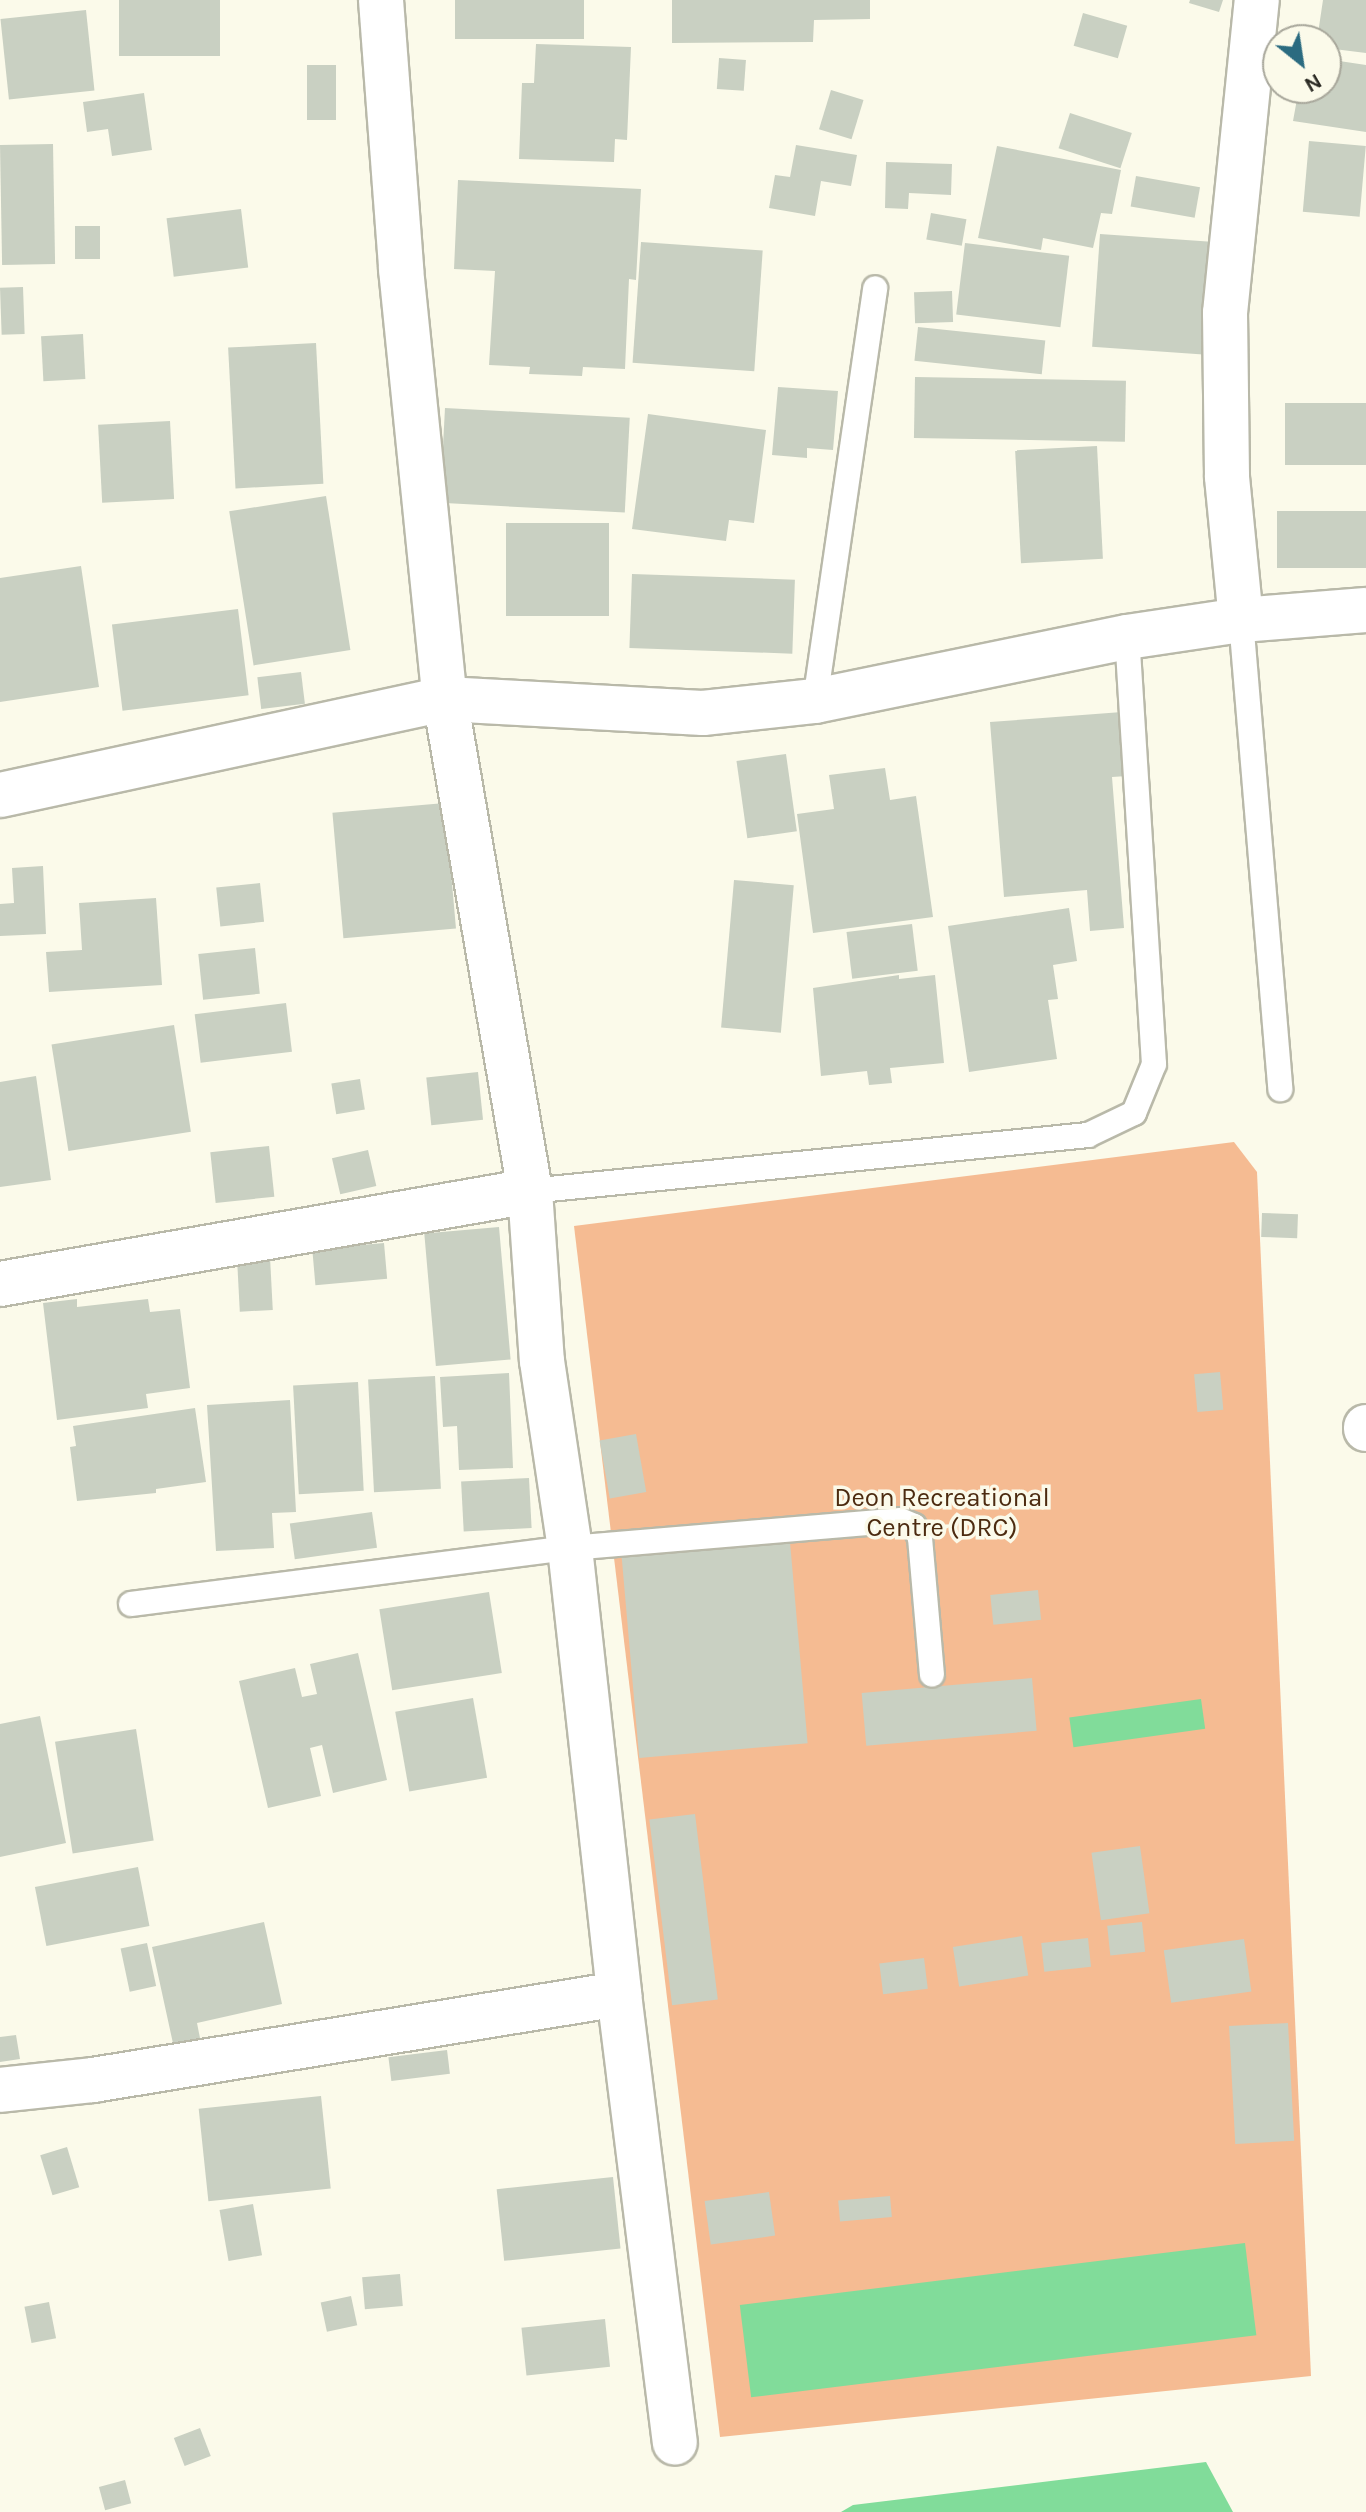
<!DOCTYPE html>
<style>
body{margin:0}
#map{position:relative;width:1366px;height:2512px;overflow:hidden;background:#fbfaea;font-family:Karla,sans-serif}
div>[style]{position:absolute}
[style*='--x']{left:calc(var(--x)*1px);top:calc(var(--y)*1px);width:calc(var(--w)*1px);rotate:calc(var(--a)*1deg)}
.green>*{inset:0;background:#f5bb92}
.water>*{inset:0;background:#81dc9a;transform-origin:0 0}
.building>*{inset:0;background:#c9d0c2;transform-origin:0 0}
.roads{filter:drop-shadow(2px 0 #b9b9a9) drop-shadow(-2px 0 #b9b9a9) drop-shadow(0 2px #b9b9a9) drop-shadow(0 -2px #b9b9a9)}
.service>*{height:24px;margin:-12px;padding:0 12px;transform-origin:12px;border-radius:12px;background:#fff}
.minor>*{height:44px;margin:-22px;padding:0 22px;transform-origin:22px;border-radius:22px;background:#fff}
span{translate:-50% -50%;white-space:nowrap;text-align:center;line-height:1.15;-webkit-text-stroke:7px #fbfaea;paint-order:stroke}
.park-label{font-size:26px;color:#4c2b10}
.north{position:absolute;left:1262px;top:24px;width:80px;height:80px;box-sizing:border-box;background:#fbfaea;border:2px solid #a8a79b;border-radius:50%;rotate:150deg;font-size:22px;font-weight:700;line-height:32px;text-align:center;color:#2b2a24}
.north::after{content:'';display:block;margin:auto;width:28px;height:36px;background:#2b6b80;clip-path:polygon(50% 0,100% 100%,50% 72%,0 100%)}
</style>
<div id="map">
<div class="green">
<i style="clip-path:polygon(1234px 1142px,1257px 1172px,1311px 2376px,720px 2437px,574px 1226px)"></i>
</div>
<div class="water">
<i style="left:1201px;top:1699px;width:30px;height:133px;rotate:82deg"></i>
<i style="left:1245px;top:2243px;width:93px;height:509px;rotate:83deg"></i>
<i style="clip-path:polygon(1206px 2462px,1233px 2512px,841px 2512px,853px 2505px)"></i>
</div>
<div class="building">
<i style="left:119px;top:0;width:101px;height:56px"></i>
<i style="left:455px;top:0;width:129px;height:39px"></i>
<i style="clip-path:polygon(672px 0,870px 0,870px 19px,814px 20px,813px 42px,672px 43px)"></i>
<i style="clip-path:polygon(1190px 0,1223px 0,1219px 12px,1189px 3px)"></i>
<i style="clip-path:polygon(1323px 0,1366px 0,1366px 53px,1326px 48px,1326px 40px,1317px 40px)"></i>
<i style="left:86px;top:10px;width:81px;height:86px;rotate:84deg"></i>
<i style="left:1083px;top:13px;width:46px;height:34px;rotate:16deg"></i>
<i style="clip-path:polygon(536px 44px,631px 47px,627px 140px,615px 139px,614px 162px,519px 159px,522px 83px,534px 83px)"></i>
<i style="left:719px;top:58px;width:27px;height:31px;rotate:4deg"></i>
<i style="clip-path:polygon(1326px 59px,1366px 65px,1366px 132px,1293px 121px,1299px 88px,1326px 88px)"></i>
<i style="left:307px;top:65px;width:29px;height:55px"></i>
<i style="left:831px;top:90px;width:34px;height:41px;rotate:17deg"></i>
<i style="clip-path:polygon(144px 93px,152px 150px,112px 156px,108px 129px,87px 132px,83px 102px)"></i>
<i style="left:1070px;top:113px;width:65px;height:37px;rotate:18deg"></i>
<i style="left:1309px;top:141px;width:57px;height:71px;rotate:5deg"></i>
<i style="left:53px;top:144px;width:120px;height:53px;rotate:89deg"></i>
<i style="clip-path:polygon(796px 145px,857px 155px,851px 186px,821px 181px,815px 216px,769px 208px,775px 175px,790px 177px)"></i>
<i style="clip-path:polygon(997px 146px,1121px 170px,1112px 214px,1101px 213px,1093px 248px,1043px 238px,1041px 250px,978px 238px)"></i>
<i style="clip-path:polygon(886px 162px,952px 164px,951px 195px,909px 193px,908px 209px,885px 208px)"></i>
<i style="left:1136px;top:176px;width:65px;height:31px;rotate:10deg"></i>
<i style="clip-path:polygon(458px 180px,641px 189px,636px 280px,629px 279px,625px 369px,583px 367px,582px 376px,529px 374px,530px 367px,489px 365px,495px 271px,454px 269px)"></i>
<i style="left:241px;top:209px;width:59px;height:75px;rotate:83deg"></i>
<i style="left:931px;top:213px;width:36px;height:27px;rotate:10deg"></i>
<i style="left:100px;top:226px;width:33px;height:25px;rotate:90deg"></i>
<i style="left:1100px;top:234px;width:122px;height:113px;rotate:4deg"></i>
<i style="left:641px;top:242px;width:122px;height:121px;rotate:4deg"></i>
<i style="left:965px;top:243px;width:105px;height:72px;rotate:7deg"></i>
<i style="left:23px;top:287px;width:47px;height:23px;rotate:88deg"></i>
<i style="left:952px;top:291px;width:31px;height:38px;rotate:88deg"></i>
<i style="left:918px;top:327px;width:128px;height:34px;rotate:6deg"></i>
<i style="left:83px;top:334px;width:45px;height:42px;rotate:87deg"></i>
<i style="left:316px;top:343px;width:141px;height:88px;rotate:87deg"></i>
<i style="left:915px;top:377px;width:211px;height:61px;rotate:1deg"></i>
<i style="clip-path:polygon(778px 387px,838px 391px,833px 450px,807px 448px,807px 458px,772px 455px)"></i>
<i style="left:1366px;top:403px;width:62px;height:81px;rotate:90deg"></i>
<i style="left:445px;top:408px;width:185px;height:95px;rotate:3deg"></i>
<i style="clip-path:polygon(648px 414px,766px 430px,754px 523px,729px 520px,726px 541px,632px 529px)"></i>
<i style="left:170px;top:421px;width:78px;height:72px;rotate:87deg"></i>
<i style="left:1097px;top:446px;width:113px;height:82px;rotate:87deg"></i>
<i style="left:326px;top:496px;width:156px;height:98px;rotate:81deg"></i>
<i style="left:1366px;top:511px;width:57px;height:89px;rotate:90deg"></i>
<i style="left:506px;top:523px;width:103px;height:93px"></i>
<i style="clip-path:polygon(81px 566px,99px 687px,0 702px,0 578px)"></i>
<i style="left:632px;top:574px;width:163px;height:74px;rotate:2deg"></i>
<i style="left:238px;top:609px;width:87px;height:127px;rotate:83deg"></i>
<i style="left:301px;top:672px;width:32px;height:44px;rotate:83deg"></i>
<i style="clip-path:polygon(1122px 712px,1127px 776px,1112px 777px,1124px 928px,1090px 931px,1087px 890px,1004px 897px,990px 722px)"></i>
<i style="left:786px;top:754px;width:78px;height:50px;rotate:82deg"></i>
<i style="clip-path:polygon(885px 768px,890px 800px,916px 796px,933px 917px,813px 933px,797px 814px,834px 809px,829px 775px)"></i>
<i style="left:445px;top:803px;width:126px;height:113px;rotate:85deg"></i>
<i style="clip-path:polygon(43px 866px,46px 934px,0 936px,0 904px,14px 903px,12px 868px)"></i>
<i style="left:734px;top:880px;width:60px;height:148px;rotate:5deg"></i>
<i style="left:260px;top:883px;width:39px;height:44px;rotate:84deg"></i>
<i style="clip-path:polygon(156px 898px,162px 985px,49px 992px,46px 952px,82px 950px,79px 903px)"></i>
<i style="clip-path:polygon(1069px 908px,1077px 961px,1053px 965px,1058px 999px,1048px 1000px,1057px 1059px,969px 1072px,948px 926px)"></i>
<i style="left:912px;top:924px;width:47px;height:66px;rotate:83deg"></i>
<i style="left:255px;top:948px;width:46px;height:57px;rotate:84deg"></i>
<i style="clip-path:polygon(899px 975px,899px 979px,935px 975px,944px 1063px,890px 1068px,892px 1083px,869px 1085px,867px 1071px,821px 1076px,813px 988px)"></i>
<i style="left:286px;top:1003px;width:49px;height:92px;rotate:83deg"></i>
<i style="left:174px;top:1025px;width:108px;height:124px;rotate:81deg"></i>
<i style="left:478px;top:1072px;width:48px;height:52px;rotate:84deg"></i>
<i style="clip-path:polygon(36px 1076px,51px 1180px,0 1187px,0 1082px)"></i>
<i style="left:360px;top:1079px;width:31px;height:29px;rotate:81deg"></i>
<i style="left:269px;top:1146px;width:51px;height:59px;rotate:84deg"></i>
<i style="left:368px;top:1150px;width:37px;height:37px;rotate:77deg"></i>
<i style="left:1262px;top:1213px;width:36px;height:24px;rotate:2deg"></i>
<i style="left:499px;top:1227px;width:133px;height:75px;rotate:85deg"></i>
<i style="left:384px;top:1243px;width:36px;height:72px;rotate:85deg"></i>
<i style="left:270px;top:1257px;width:53px;height:33px;rotate:87deg"></i>
<i style="clip-path:polygon(77px 1299px,77px 1307px,148px 1299px,150px 1312px,180px 1309px,190px 1388px,146px 1394px,148px 1408px,57px 1420px,43px 1303px)"></i>
<i style="left:1220px;top:1372px;width:38px;height:26px;rotate:85deg"></i>
<i style="clip-path:polygon(509px 1373px,513px 1468px,459px 1470px,457px 1426px,443px 1427px,440px 1377px)"></i>
<i style="left:435px;top:1376px;width:113px;height:67px;rotate:87deg"></i>
<i style="left:358px;top:1382px;width:109px;height:65px;rotate:87deg"></i>
<i style="clip-path:polygon(290px 1400px,296px 1512px,272px 1513px,274px 1548px,216px 1551px,207px 1405px)"></i>
<i style="clip-path:polygon(195px 1408px,206px 1482px,156px 1489px,156px 1493px,77px 1501px,70px 1447px,76px 1446px,73px 1426px)"></i>
<i style="left:636px;top:1434px;width:59px;height:37px;rotate:80deg"></i>
<i style="left:529px;top:1478px;width:50px;height:68px;rotate:87deg"></i>
<i style="left:372px;top:1512px;width:36px;height:83px;rotate:82deg"></i>
<i style="left:790px;top:1542px;width:202px;height:169px;rotate:85deg"></i>
<i style="left:1038px;top:1590px;width:30px;height:48px;rotate:84deg"></i>
<i style="left:489px;top:1592px;width:82px;height:111px;rotate:81deg"></i>
<i style="clip-path:polygon(358px 1653px,387px 1780px,333px 1793px,322px 1745px,310px 1748px,321px 1796px,268px 1808px,239px 1681px,295px 1668px,302px 1697px,317px 1694px,310px 1664px)"></i>
<i style="left:1032px;top:1678px;width:53px;height:171px;rotate:85deg"></i>
<i style="left:473px;top:1698px;width:81px;height:79px;rotate:80deg"></i>
<i style="clip-path:polygon(40px 1716px,66px 1843px,0 1857px,0 1724px)"></i>
<i style="left:136px;top:1729px;width:113px;height:82px;rotate:81deg"></i>
<i style="left:695px;top:1814px;width:187px;height:46px;rotate:83deg"></i>
<i style="left:1140px;top:1846px;width:68px;height:49px;rotate:82deg"></i>
<i style="left:138px;top:1867px;width:60px;height:105px;rotate:79deg"></i>
<i style="clip-path:polygon(264px 1922px,282px 2004px,197px 2023px,201px 2043px,174px 2048px,152px 1947px)"></i>
<i style="left:1142px;top:1922px;width:30px;height:35px;rotate:84deg"></i>
<i style="left:1022px;top:1936px;width:40px;height:70px;rotate:81deg"></i>
<i style="left:1088px;top:1938px;width:29px;height:47px;rotate:84deg"></i>
<i style="left:1244px;top:1939px;width:53px;height:81px;rotate:82deg"></i>
<i style="left:147px;top:1943px;width:44px;height:27px;rotate:78deg"></i>
<i style="left:924px;top:1958px;width:31px;height:45px;rotate:83deg"></i>
<i style="left:1288px;top:2023px;width:118px;height:59px;rotate:87deg"></i>
<i style="clip-path:polygon(16px 2035px,20px 2059px,0 2062px,0 2037px)"></i>
<i style="left:447px;top:2050px;width:24px;height:59px;rotate:83deg"></i>
<i style="left:321px;top:2096px;width:93px;height:123px;rotate:84deg"></i>
<i style="left:67px;top:2147px;width:42px;height:28px;rotate:73deg"></i>
<i style="left:613px;top:2177px;width:72px;height:117px;rotate:84deg"></i>
<i style="left:769px;top:2192px;width:44px;height:65px;rotate:82deg"></i>
<i style="left:890px;top:2196px;width:21px;height:52px;rotate:85deg"></i>
<i style="left:253px;top:2204px;width:52px;height:34px;rotate:80deg"></i>
<i style="left:400px;top:2274px;width:32px;height:38px;rotate:85deg"></i>
<i style="left:351px;top:2296px;width:30px;height:31px;rotate:78deg"></i>
<i style="left:49px;top:2302px;width:37px;height:25px;rotate:79deg"></i>
<i style="left:605px;top:2319px;width:48px;height:84px;rotate:84deg"></i>
<i style="left:200px;top:2428px;width:30px;height:28px;rotate:69deg"></i>
<i style="left:125px;top:2480px;width:24px;height:27px;rotate:75deg"></i>
</div>
<div class="roads">
<div class="service">
<i style="--x:1241;--y:620;--w:471;--a:85.2"></i>
<i style="--x:815;--y:701;--w:417;--a:-81.7"></i>
<i style="--x:530;--y:1191;--w:561;--a:-5.73"></i>
<i style="--x:1088;--y:1135;--w:51;--a:-25.6"></i>
<i style="--x:1134;--y:1113;--w:53;--a:-67.8"></i>
<i style="--x:1154;--y:1064;--w:428;--a:-93.6"></i>
<i style="--x:131;--y:1604;--w:443;--a:-7.3"></i>
<i style="--x:570;--y:1548;--w:331;--a:-4.8"></i>
<i style="--x:900;--y:1520;--w:15;--a:23"></i>
<i style="--x:914;--y:1526;--w:13;--a:63"></i>
<i style="--x:920;--y:1538;--w:137;--a:85"></i>
</div>
<div class="minor">
<i style="--x:381;--y:0;--w:270;--a:85.7"></i>
<i style="--x:401;--y:269;--w:432;--a:84.2"></i>
<i style="--x:445;--y:699;--w:499;--a:80.2"></i>
<i style="--x:530;--y:1191;--w:170;--a:86"></i>
<i style="--x:542;--y:1361;--w:189;--a:81.5"></i>
<i style="--x:570;--y:1548;--w:449;--a:83.7"></i>
<i style="--x:619;--y:1994;--w:452;--a:82.9"></i>
<i style="--x:1241;--y:620;--w:145;--a:-95.6"></i>
<i style="--x:1227;--y:476;--w:163;--a:-90.7"></i>
<i style="--x:1225;--y:313;--w:315;--a:-84.2"></i>
<i style="--x:0;--y:795;--w:455;--a:-12.2"></i>
<i style="--x:445;--y:699;--w:258;--a:3.1"></i>
<i style="--x:703;--y:713;--w:113;--a:-6.1"></i>
<i style="--x:815;--y:701;--w:318;--a:-11.6"></i>
<i style="--x:1127;--y:637;--w:115;--a:-8.5"></i>
<i style="--x:1241;--y:620;--w:125;--a:-4.6"></i>
<i style="--x:0;--y:1284;--w:538;--a:-9.95"></i>
<i style="--x:1366;--y:1427;--w:2;--a:90"></i>
<i style="--x:0;--y:2090;--w:94;--a:-6.1"></i>
<i style="--x:93;--y:2080;--w:533;--a:-9.29"></i>
</div>
</div>
<div class="park-label">
<span style="left:942px;top:1513px">Deon Recreational<br>Centre (DRC)</span>
</div>
<div class="north">N</div>
</div>
